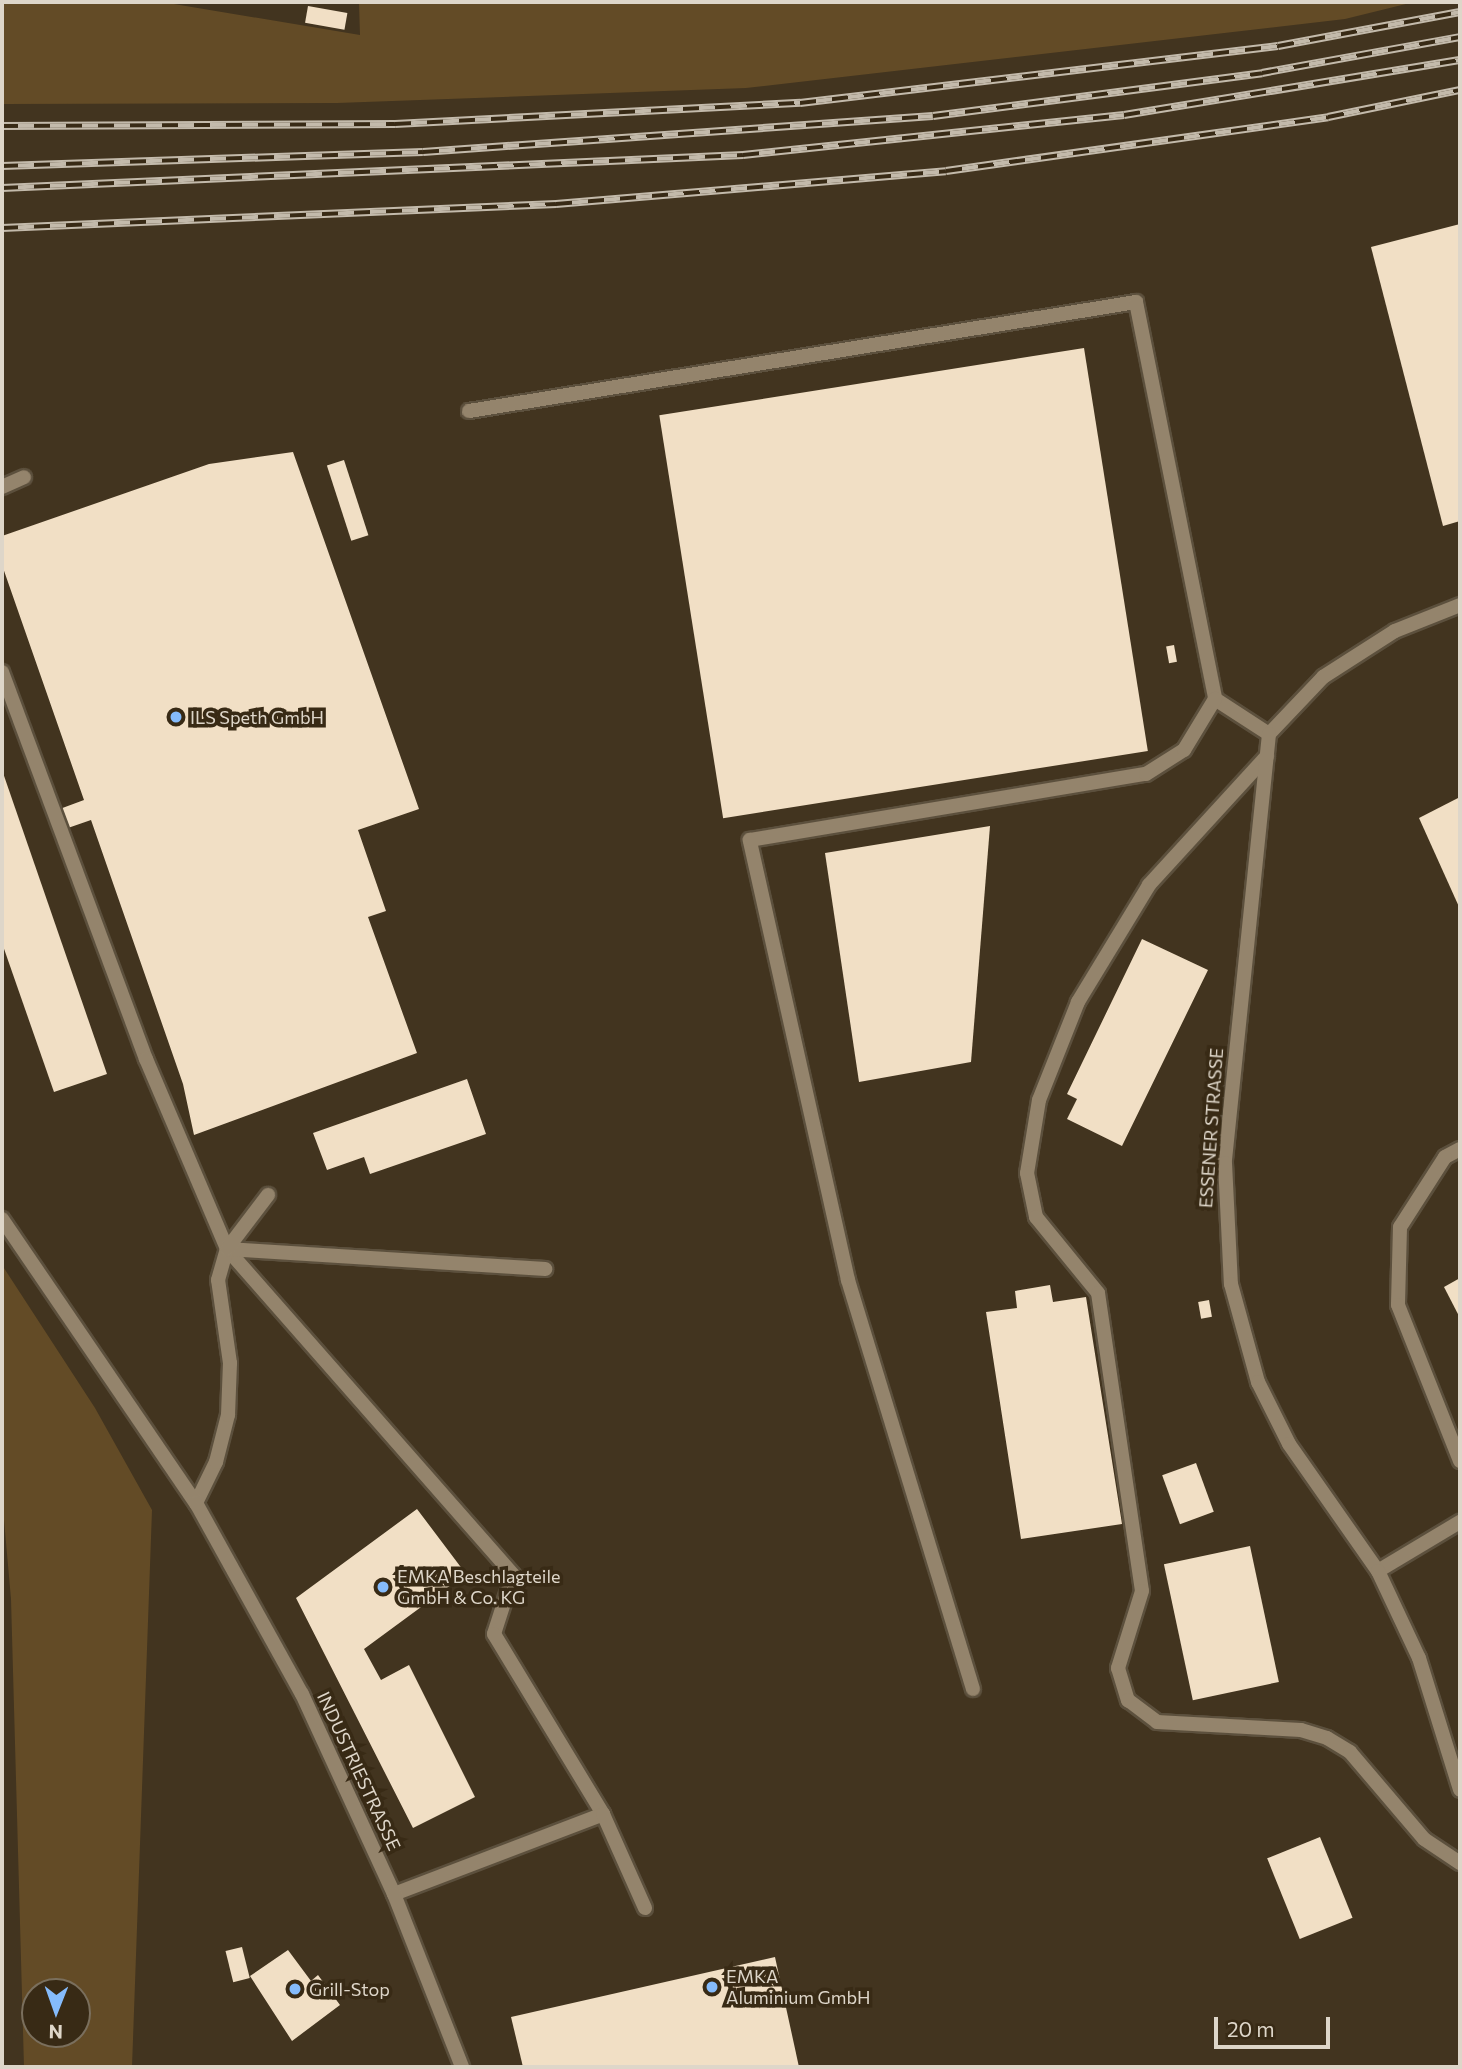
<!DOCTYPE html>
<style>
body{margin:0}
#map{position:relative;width:1462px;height:2069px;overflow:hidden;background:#42341f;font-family:Commissioner,sans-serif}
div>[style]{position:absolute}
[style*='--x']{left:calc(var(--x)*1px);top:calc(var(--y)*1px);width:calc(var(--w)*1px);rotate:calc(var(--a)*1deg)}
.green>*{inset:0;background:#634b26}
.building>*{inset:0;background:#f1dfc5;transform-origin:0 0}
.roads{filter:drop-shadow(2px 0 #5c503d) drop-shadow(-2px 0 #5c503d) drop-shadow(0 2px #5c503d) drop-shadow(0 -2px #5c503d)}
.service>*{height:14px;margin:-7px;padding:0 7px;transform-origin:7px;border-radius:7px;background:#94846c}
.minor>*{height:14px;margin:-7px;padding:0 7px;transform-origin:7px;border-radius:7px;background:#94846c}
.tertiary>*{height:14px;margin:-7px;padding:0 7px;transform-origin:7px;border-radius:7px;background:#94846c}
.rail>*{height:8px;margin-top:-4px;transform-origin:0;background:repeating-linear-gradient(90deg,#382a15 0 16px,#c3baab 0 32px);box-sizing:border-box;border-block:2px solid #c3baab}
.dots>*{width:19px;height:19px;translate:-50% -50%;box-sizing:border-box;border:4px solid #382a15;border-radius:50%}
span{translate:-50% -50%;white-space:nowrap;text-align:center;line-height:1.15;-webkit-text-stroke:7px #382a15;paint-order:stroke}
.poi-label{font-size:18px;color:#ded6c9}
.left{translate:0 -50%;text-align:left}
.street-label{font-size:18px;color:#ded6c9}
.frame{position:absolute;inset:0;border:4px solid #ded6c9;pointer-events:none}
.north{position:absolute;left:21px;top:1978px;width:70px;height:70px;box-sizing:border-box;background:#382a15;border:2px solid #7a6f5d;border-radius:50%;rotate:181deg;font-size:19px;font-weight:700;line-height:28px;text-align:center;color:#ded6c9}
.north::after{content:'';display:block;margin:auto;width:24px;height:32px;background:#85bbfb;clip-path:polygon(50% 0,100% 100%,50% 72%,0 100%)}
.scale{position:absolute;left:1214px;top:2017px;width:116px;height:32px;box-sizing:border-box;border:4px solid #ded6c9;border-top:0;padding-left:9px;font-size:21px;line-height:24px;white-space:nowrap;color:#ded6c9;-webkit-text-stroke:5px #382a15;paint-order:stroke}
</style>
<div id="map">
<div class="green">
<i style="clip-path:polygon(2px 2px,162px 2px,360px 35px,359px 2px,1414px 2px,1345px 19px,746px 88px,337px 103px,2px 104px)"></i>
<i style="clip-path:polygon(evenodd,2px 1265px,95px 1408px,152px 1510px,132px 2067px,24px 2067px,11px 1599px,2px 1497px,2px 1265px,35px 1992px,77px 1992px,77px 2034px,35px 2034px,35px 1992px)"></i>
</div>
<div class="building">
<i style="left:308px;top:6px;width:40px;height:17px;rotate:10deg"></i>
<i style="clip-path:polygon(1460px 224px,1460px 521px,1443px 526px,1371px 247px)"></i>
<i style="left:1084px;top:348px;width:408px;height:430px;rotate:81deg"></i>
<i style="clip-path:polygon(293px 452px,419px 809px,358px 830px,386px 911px,368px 917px,417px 1053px,194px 1135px,183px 1084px,91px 820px,65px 829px,57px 810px,84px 800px,2px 565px,2px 536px,209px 464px)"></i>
<i style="left:344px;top:460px;width:79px;height:18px;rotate:72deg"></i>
<i style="left:1174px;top:645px;width:17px;height:8px;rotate:80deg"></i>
<i style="clip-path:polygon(2px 770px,107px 1074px,54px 1092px,2px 943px)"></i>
<i style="clip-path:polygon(1460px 797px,1460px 909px,1419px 818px)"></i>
<i style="clip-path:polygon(990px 826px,971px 1062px,859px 1082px,825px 853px)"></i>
<i style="clip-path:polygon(1142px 939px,1208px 970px,1122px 1146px,1067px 1119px,1077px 1099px,1067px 1094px)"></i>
<i style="clip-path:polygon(467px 1079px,486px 1134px,370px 1174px,364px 1157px,327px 1170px,313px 1133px)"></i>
<i style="clip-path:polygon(1460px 1278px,1460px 1318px,1444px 1287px)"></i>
<i style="clip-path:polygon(1050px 1285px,1053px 1302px,1086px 1297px,1122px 1524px,1021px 1539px,986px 1312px,1017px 1308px,1015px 1291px)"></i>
<i style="left:1209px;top:1300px;width:17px;height:11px;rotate:80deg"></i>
<i style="left:1196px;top:1463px;width:52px;height:36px;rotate:70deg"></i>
<i style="clip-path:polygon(417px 1509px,466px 1574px,364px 1649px,381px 1680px,409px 1665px,475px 1797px,413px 1828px,296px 1598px)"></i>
<i style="left:1250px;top:1546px;width:139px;height:88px;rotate:78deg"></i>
<i style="left:1320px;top:1837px;width:87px;height:57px;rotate:68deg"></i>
<i style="left:242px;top:1947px;width:32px;height:17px;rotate:76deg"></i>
<i style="clip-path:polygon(288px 1950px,311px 1981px,318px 1975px,340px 2005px,292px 2041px,250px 1976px)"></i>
<i style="clip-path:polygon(775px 1957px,799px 2067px,523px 2067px,511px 2017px)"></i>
</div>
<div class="roads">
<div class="service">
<i style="--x:469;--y:411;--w:676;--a:-9.28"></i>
<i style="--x:1136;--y:302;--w:405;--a:78.7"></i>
<i style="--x:1215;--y:699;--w:64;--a:32.9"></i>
<i style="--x:1269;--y:734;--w:79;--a:-46.5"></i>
<i style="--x:1323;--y:677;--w:85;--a:-32.6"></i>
<i style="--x:1395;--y:631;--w:70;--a:-21.8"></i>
<i style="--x:2;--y:487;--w:24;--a:-24"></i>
<i style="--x:2;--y:672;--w:413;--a:69.6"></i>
<i style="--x:146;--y:1059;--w:207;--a:66.9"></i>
<i style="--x:227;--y:1249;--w:434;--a:48.7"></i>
<i style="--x:513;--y:1575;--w:62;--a:107.9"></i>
<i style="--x:494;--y:1634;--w:210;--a:58.8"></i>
<i style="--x:1267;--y:756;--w:175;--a:132.5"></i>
<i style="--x:1149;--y:885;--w:137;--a:121.3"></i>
<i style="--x:1078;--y:1002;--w:105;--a:111.7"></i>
<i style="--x:1039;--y:1100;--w:74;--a:99.3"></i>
<i style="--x:1027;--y:1173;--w:45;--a:78.4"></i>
<i style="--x:1036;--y:1217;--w:98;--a:50.8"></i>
<i style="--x:1098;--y:1293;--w:301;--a:81.6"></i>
<i style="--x:1142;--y:1591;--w:81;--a:107.3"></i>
<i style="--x:1118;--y:1668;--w:34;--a:73"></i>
<i style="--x:1128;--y:1700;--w:36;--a:37"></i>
<i style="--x:1157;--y:1722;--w:144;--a:3.2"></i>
<i style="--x:1301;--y:1730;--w:27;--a:17"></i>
<i style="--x:1327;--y:1738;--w:27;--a:31"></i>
<i style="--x:1350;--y:1752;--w:114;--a:49.6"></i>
<i style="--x:1424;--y:1839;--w:43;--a:33.7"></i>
<i style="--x:1460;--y:1149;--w:17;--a:152"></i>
<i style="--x:1445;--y:1157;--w:83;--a:122.7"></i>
<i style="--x:1400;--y:1227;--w:78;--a:91.5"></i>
<i style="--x:1398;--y:1305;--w:168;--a:68.3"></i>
<i style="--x:227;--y:1249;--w:319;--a:3.6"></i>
<i style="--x:196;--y:1503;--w:46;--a:-64"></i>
<i style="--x:216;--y:1462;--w:49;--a:-75.7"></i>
<i style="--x:228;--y:1415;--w:52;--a:-87.8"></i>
<i style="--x:230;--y:1363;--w:84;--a:-98.2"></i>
<i style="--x:218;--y:1280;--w:32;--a:-74"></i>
<i style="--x:227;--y:1249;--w:68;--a:-52.8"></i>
<i style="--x:1378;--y:1571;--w:96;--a:-30.9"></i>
<i style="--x:973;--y:1689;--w:428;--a:-107"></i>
<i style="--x:848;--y:1280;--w:451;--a:-102.6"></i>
<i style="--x:750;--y:840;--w:401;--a:-9.5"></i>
<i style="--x:1146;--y:774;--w:45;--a:-32.3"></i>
<i style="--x:1184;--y:750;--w:60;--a:-58.7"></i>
<i style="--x:394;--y:1894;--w:224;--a:-20.9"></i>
<i style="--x:603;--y:1814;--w:103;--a:65.9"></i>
</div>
<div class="minor">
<i style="--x:1269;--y:734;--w:431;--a:95.9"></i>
<i style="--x:1225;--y:1163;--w:121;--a:87.2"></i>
<i style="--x:1231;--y:1284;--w:102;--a:74.6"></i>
<i style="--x:1258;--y:1382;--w:69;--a:63.4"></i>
<i style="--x:1289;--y:1444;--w:155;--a:55"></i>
<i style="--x:1378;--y:1571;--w:96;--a:64.8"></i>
<i style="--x:1419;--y:1658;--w:138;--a:72.7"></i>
</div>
<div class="tertiary">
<i style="--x:2;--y:1219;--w:344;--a:55.7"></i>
<i style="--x:196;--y:1503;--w:218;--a:61"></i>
<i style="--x:302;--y:1694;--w:220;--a:65.3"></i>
<i style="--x:394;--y:1894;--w:186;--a:68.5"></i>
</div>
</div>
<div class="rail">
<i style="--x:2;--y:126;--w:393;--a:-0.3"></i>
<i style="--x:395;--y:124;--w:406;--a:-3"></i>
<i style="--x:800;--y:103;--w:481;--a:-6.8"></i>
<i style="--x:1278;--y:46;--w:185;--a:-10.6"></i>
<i style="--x:2;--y:166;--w:421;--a:-1.9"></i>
<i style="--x:423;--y:152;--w:511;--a:-4.04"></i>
<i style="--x:933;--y:116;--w:332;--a:-7.4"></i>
<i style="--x:1262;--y:73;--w:201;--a:-10.3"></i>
<i style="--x:2;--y:188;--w:742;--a:-2.55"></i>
<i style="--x:743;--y:155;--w:383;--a:-6"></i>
<i style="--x:1124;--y:115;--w:340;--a:-9.3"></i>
<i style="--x:2;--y:228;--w:555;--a:-2.48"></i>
<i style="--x:556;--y:204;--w:391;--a:-4.8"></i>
<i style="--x:946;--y:171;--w:386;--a:-8"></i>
<i style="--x:1328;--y:117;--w:135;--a:-11.6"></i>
</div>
<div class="dots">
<i style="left:176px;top:717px;background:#85bbfb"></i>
<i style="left:383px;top:1587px;background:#85bbfb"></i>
<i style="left:712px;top:1987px;background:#85bbfb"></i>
<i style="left:295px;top:1989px;background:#85bbfb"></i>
</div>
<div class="poi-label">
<span class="left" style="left:190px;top:717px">ILS Speth GmbH</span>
<span class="left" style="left:397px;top:1587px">EMKA Beschlagteile<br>GmbH &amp; Co. KG</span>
<span class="left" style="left:726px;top:1987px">EMKA<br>Aluminium GmbH</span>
<span class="left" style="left:309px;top:1989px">Grill-Stop</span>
</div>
<div class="street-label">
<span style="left:1211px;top:1128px;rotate:-86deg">ESSENER STRASSE</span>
<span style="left:359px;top:1771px;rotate:65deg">INDUSTRIESTRASSE</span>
</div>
<div class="frame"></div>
<div class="north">N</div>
<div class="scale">20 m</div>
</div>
